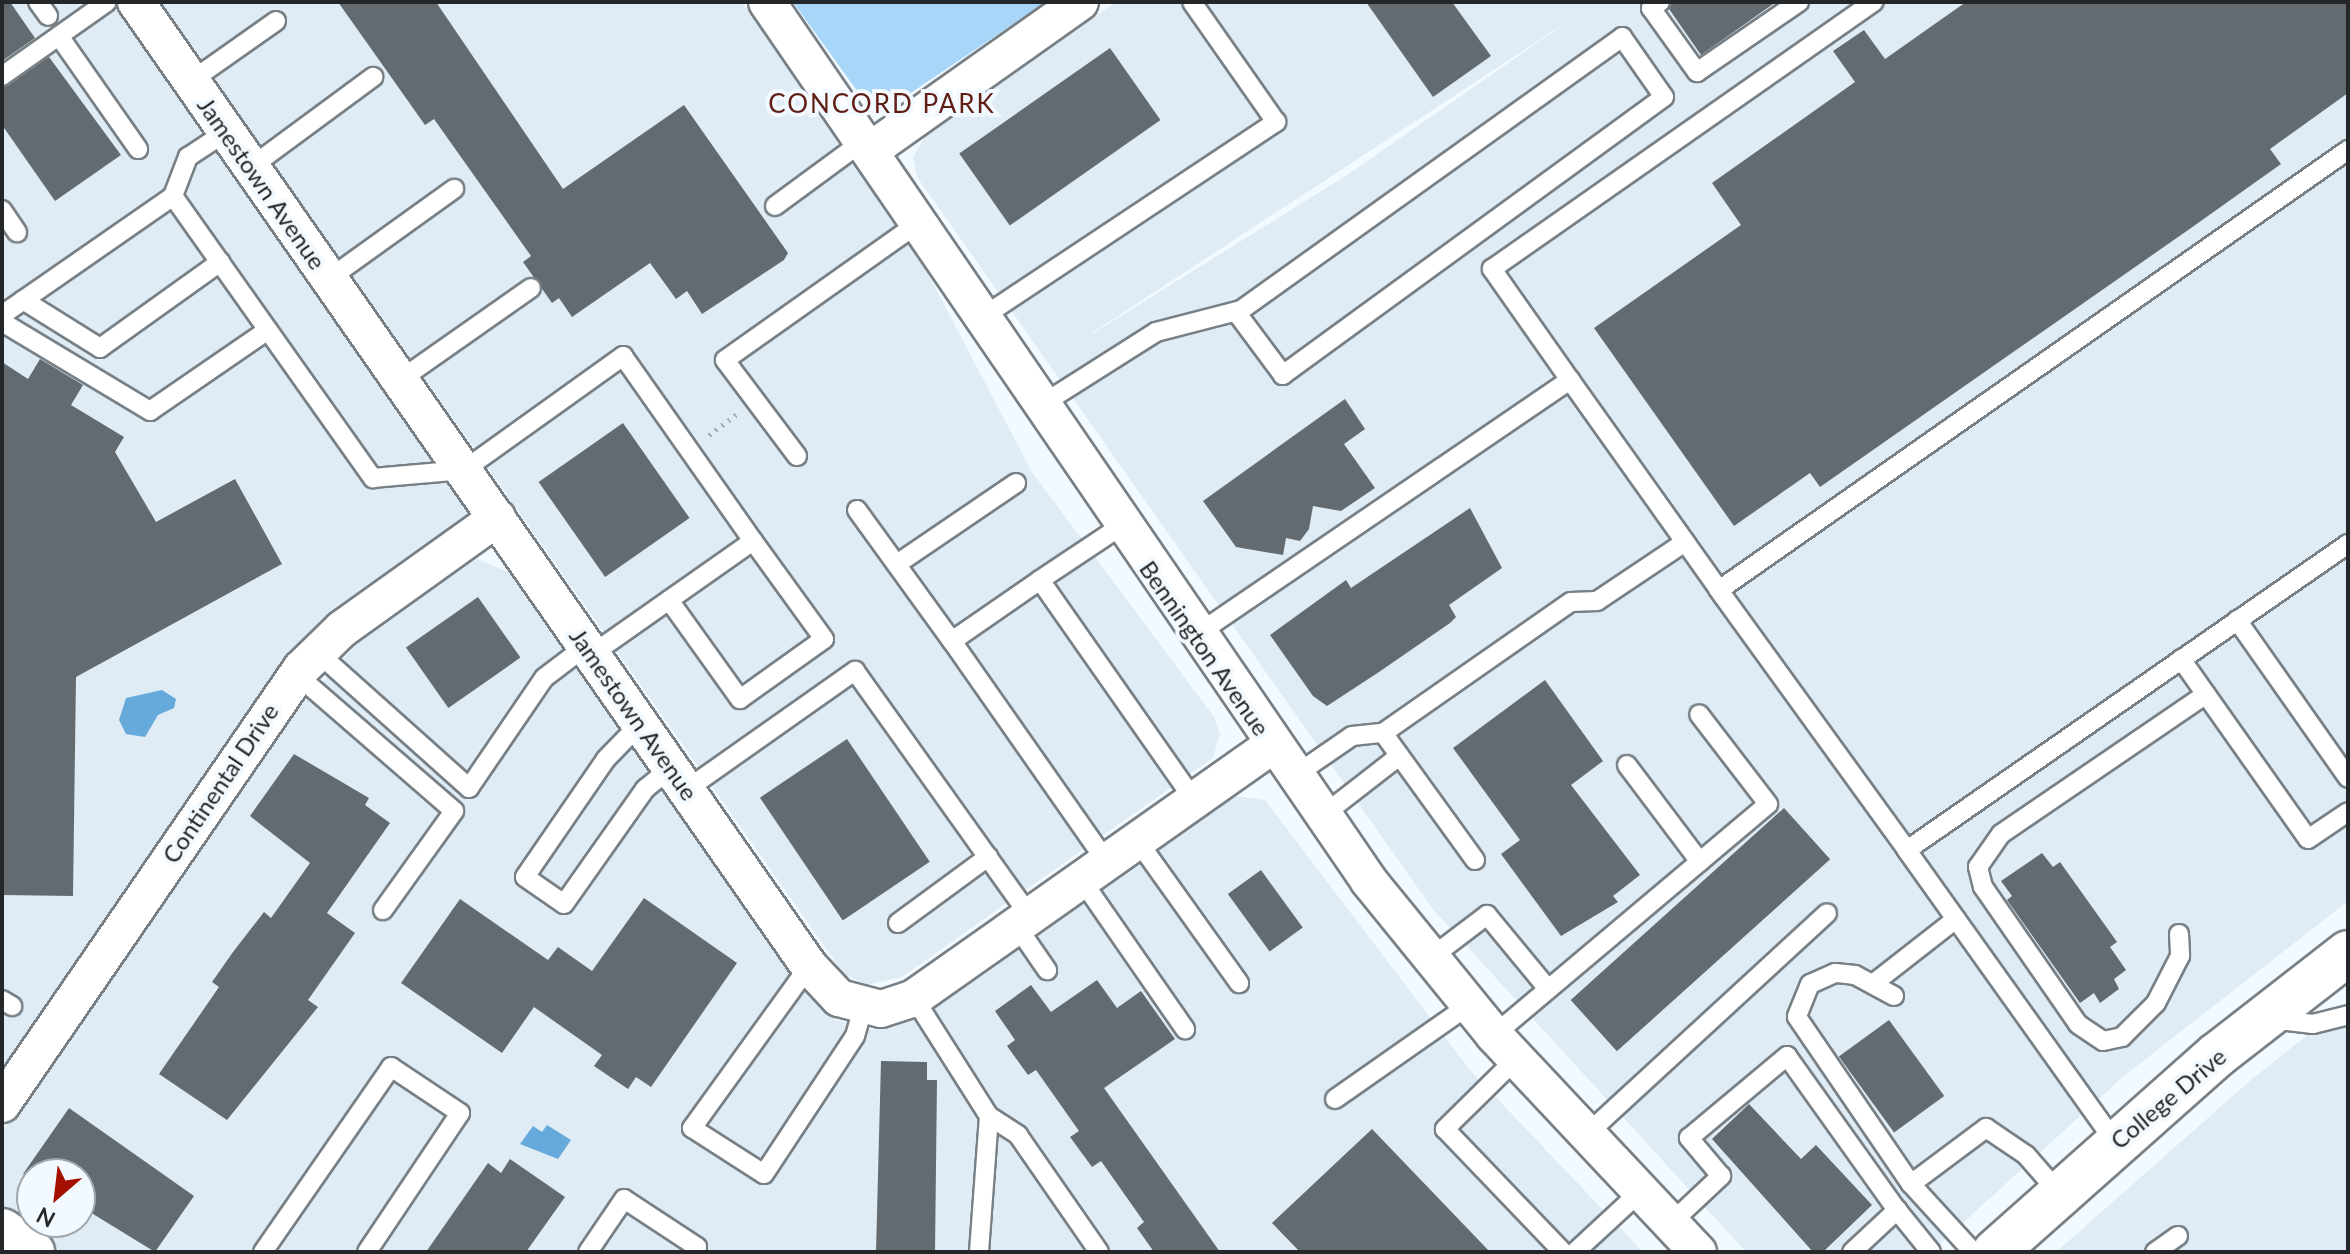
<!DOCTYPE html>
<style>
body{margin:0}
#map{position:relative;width:2350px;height:1254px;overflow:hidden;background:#f3faff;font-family:Lato,sans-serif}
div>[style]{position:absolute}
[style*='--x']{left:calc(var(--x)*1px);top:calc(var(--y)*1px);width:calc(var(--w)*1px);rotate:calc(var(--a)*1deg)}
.built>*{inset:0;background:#dfecf5}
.green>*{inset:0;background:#a8d6f8}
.water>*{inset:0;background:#65aada}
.building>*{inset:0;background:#636b70;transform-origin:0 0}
.path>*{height:5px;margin-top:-2.5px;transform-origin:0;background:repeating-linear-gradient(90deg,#a4aaae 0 2px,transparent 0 8px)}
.roads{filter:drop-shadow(2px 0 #788086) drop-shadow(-2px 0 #788086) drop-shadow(0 2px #788086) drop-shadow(0 -2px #788086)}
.lane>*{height:18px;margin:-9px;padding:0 9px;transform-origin:9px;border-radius:9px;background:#fff}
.street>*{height:36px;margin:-18px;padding:0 18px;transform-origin:18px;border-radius:18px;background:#fff}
.secondary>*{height:44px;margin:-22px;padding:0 22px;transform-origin:22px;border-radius:22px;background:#fff}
span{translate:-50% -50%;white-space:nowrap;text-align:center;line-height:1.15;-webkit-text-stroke:8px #f3faff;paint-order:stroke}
.street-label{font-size:24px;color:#24272a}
.neighbourhood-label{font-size:26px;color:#601d13;letter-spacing:2px}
.frame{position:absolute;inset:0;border:4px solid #24272a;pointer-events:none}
.north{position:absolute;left:16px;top:1158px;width:80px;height:80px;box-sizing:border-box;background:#f3faff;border:2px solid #a0a6aa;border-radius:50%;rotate:208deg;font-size:22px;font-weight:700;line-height:32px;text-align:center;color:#24272a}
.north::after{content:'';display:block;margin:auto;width:28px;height:36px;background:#a41000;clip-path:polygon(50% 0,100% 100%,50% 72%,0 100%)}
</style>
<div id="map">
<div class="built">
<i style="clip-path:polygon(2px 2px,136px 2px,497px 518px,342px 629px,2px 1105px)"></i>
<i style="clip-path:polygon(160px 2px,742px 2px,919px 257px,1032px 472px,1214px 717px,1220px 734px,1213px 758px,902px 977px,867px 985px,844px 974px)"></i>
<i style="clip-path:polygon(evenodd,1116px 2px,2348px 2px,2348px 901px,2124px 1076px,1931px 1252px,1746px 1252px,1432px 908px,917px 177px,913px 157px,926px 135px,1116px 2px,1573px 18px,1350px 173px,1092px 334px,1092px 333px,1573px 18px)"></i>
<i style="clip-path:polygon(evenodd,477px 559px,508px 572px,772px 948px,837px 1020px,875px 1030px,904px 1023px,1236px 796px,1265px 800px,1470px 1070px,1643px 1252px,61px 1252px,2px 1205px,2px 1131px,297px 710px,367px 633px,477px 559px,32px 1174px,80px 1174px,80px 1222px,32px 1222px,32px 1174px)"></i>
<i style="clip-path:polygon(2348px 1003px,2348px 1252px,2056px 1252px,2252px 1079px)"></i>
</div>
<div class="green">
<i style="clip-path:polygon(793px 2px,1046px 2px,887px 109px,865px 102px)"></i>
</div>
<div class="water">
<i style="clip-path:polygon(162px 690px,176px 699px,174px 708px,158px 715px,145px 737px,126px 734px,119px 720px,126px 698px)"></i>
<i style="clip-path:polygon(547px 1125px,571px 1140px,558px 1159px,520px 1144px,533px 1126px,542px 1132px)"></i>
</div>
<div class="building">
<i style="clip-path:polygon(2px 2px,10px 2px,35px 38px,2px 61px)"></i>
<i style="clip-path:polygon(338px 2px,436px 2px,563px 189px,684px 105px,788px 253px,784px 260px,702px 314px,687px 291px,676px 299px,650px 263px,572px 317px,559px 298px,552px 303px,523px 262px,531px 256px,434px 119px,425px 125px)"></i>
<i style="clip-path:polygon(1366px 2px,1452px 2px,1491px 56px,1433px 97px)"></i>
<i style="clip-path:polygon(1672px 2px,1776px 2px,1701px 55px,1669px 9px)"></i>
<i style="clip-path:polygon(1966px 2px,2348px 2px,2348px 93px,2270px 149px,2281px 164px,2191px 228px,1820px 487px,1810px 473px,1734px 526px,1594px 328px,1741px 225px,1712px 183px,1855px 82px,1833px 51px,1864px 30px,1885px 59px)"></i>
<i style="left:1110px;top:48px;width:88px;height:184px;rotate:55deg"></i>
<i style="clip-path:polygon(49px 57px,121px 155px,55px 201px,2px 125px,2px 88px)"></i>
<i style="clip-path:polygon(40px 359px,83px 385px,71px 405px,124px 437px,115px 452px,156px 522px,235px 479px,282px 564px,76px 677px,73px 896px,2px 895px,2px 362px,28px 379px)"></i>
<i style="clip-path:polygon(1345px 399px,1365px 429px,1344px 444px,1375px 488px,1341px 511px,1313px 506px,1309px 529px,1300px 541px,1286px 538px,1283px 555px,1236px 547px,1203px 501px)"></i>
<i style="left:623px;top:423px;width:116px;height:103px;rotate:55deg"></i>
<i style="clip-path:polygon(1470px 508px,1502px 568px,1449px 605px,1456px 617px,1450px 623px,1379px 672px,1327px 706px,1313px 696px,1270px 635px,1346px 580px,1351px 588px)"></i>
<i style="left:478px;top:597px;width:74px;height:88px;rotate:55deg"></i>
<i style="clip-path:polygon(1545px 680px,1603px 761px,1571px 785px,1640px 875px,1613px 896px,1618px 902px,1561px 936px,1501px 854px,1520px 840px,1453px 748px)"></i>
<i style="left:847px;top:739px;width:148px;height:105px;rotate:56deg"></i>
<i style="clip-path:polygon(294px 754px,369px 798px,365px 805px,390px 823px,327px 913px,355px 933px,308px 1000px,318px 1007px,227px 1120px,159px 1074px,219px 987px,212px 982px,233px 952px,264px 912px,271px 918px,310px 863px,250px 816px)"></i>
<i style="left:1784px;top:808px;width:69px;height:287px;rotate:48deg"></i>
<i style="clip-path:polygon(2042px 853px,2053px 867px,2060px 862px,2117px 942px,2110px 947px,2126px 970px,2114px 979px,2119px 989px,2100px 1003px,2094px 993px,2080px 1003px,2007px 900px,2012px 896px,2001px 881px)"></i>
<i style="left:1261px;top:870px;width:71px;height:41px;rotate:54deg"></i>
<i style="clip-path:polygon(644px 898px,737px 963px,651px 1087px,636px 1077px,628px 1089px,594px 1066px,602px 1055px,534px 1007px,502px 1053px,401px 983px,460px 899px,548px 960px,558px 947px,592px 971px)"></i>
<i style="clip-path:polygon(1097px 980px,1117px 1008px,1141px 991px,1175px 1039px,1104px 1088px,1220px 1252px,1154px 1252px,1137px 1228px,1144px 1222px,1101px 1161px,1092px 1167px,1070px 1137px,1079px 1131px,1036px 1070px,1028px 1075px,1007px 1046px,1015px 1040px,995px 1011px,1031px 985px,1051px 1012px)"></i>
<i style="left:1889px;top:1020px;width:94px;height:62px;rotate:54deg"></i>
<i style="clip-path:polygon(881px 1061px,927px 1062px,927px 1080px,937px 1080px,935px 1252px,876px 1252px)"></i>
<i style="clip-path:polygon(1749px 1104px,1801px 1159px,1816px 1145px,1872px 1205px,1823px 1252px,1813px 1252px,1712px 1139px)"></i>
<i style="clip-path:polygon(69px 1108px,194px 1196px,155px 1252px,80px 1206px,80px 1174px,23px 1174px)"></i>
<i style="clip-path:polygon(1372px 1129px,1490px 1252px,1300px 1252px,1272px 1223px)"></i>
<i style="clip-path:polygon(510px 1159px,565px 1197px,526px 1252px,426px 1252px,488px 1163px,501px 1173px)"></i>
</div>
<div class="path">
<i style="--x:709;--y:435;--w:34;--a:-37"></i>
</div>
<div class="roads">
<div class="lane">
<i style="--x:38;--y:2;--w:17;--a:54"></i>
<i style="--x:1660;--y:2;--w:11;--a:146"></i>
<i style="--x:1651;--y:8;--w:79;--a:54.3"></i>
<i style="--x:1697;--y:72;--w:124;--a:-34.5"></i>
<i style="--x:59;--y:36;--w:138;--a:55"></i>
<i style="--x:2;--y:76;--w:128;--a:-35.2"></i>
<i style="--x:191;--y:81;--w:104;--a:-35.2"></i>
<i style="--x:251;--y:167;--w:152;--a:-36.4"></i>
<i style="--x:173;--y:196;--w:42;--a:-69"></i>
<i style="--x:188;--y:157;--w:45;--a:-33.3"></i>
<i style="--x:775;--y:206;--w:112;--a:-36.3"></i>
<i style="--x:2;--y:210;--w:27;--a:56"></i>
<i style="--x:330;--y:278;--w:153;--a:-35.7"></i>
<i style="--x:23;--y:300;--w:91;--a:31.9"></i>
<i style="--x:100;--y:348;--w:148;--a:-35.6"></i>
<i style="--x:2;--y:315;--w:208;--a:-34.8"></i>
<i style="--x:173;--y:196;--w:346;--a:54.7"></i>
<i style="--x:373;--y:478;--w:91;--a:-5"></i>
<i style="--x:464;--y:470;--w:196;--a:-35.6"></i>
<i style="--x:623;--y:356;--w:226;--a:54.9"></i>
<i style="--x:753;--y:541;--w:197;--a:144.9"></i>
<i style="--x:984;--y:316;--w:351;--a:-33.6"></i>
<i style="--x:1276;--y:122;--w:146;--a:-125"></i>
<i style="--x:2;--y:322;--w:173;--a:31"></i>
<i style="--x:150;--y:411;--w:143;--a:-34.5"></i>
<i style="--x:400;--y:380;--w:160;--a:-35.1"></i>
<i style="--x:1570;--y:380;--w:136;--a:-125.1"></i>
<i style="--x:1492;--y:269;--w:466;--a:-35"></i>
<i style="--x:1041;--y:405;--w:136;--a:-32.4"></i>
<i style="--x:1156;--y:332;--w:88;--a:-14.5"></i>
<i style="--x:1241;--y:310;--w:469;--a:-35.6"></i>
<i style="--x:1622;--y:37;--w:73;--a:55"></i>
<i style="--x:1664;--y:97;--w:472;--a:143.9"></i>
<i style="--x:1283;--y:375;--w:79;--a:-126.7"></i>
<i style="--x:797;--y:456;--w:120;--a:-126.9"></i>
<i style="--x:725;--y:360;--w:239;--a:-35.3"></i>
<i style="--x:857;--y:510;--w:162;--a:54.1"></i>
<i style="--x:897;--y:564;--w:144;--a:-34.2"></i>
<i style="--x:1040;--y:580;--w:97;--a:-33.7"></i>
<i style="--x:669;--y:600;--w:122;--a:54.4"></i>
<i style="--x:740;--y:699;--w:103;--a:-35.5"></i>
<i style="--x:824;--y:639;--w:121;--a:-125.9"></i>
<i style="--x:2237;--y:620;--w:193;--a:54.9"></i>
<i style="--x:1196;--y:635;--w:453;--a:-34.3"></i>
<i style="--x:1570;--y:380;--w:257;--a:54.6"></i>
<i style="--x:317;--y:652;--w:204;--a:41.8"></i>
<i style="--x:469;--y:788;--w:133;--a:-55.7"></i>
<i style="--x:544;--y:678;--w:53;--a:-37.3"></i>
<i style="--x:2181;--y:659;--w:220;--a:54.8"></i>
<i style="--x:2308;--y:839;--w:48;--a:-34"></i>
<i style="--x:296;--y:674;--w:209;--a:40.9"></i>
<i style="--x:454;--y:811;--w:122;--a:125.6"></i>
<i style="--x:640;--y:724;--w:49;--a:134.2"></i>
<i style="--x:606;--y:759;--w:143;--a:124.5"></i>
<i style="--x:525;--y:877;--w:47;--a:34.7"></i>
<i style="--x:564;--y:904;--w:141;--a:-54.8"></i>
<i style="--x:645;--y:789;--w:33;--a:-39"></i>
<i style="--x:1627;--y:765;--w:121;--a:53"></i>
<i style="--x:1294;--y:776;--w:70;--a:-34.6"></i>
<i style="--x:1352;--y:736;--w:31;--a:-6"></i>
<i style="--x:686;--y:790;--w:207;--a:-35.2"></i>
<i style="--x:855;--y:671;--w:301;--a:54.5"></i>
<i style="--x:1322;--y:816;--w:98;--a:-37.9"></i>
<i style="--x:1137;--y:840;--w:176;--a:54.5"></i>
<i style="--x:1907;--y:850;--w:321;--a:-125.9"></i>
<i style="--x:1719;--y:590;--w:768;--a:-34.97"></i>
<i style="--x:1475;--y:860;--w:157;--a:-125.9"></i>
<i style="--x:1383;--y:733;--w:229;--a:-34.9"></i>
<i style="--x:1571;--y:602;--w:26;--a:-2"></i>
<i style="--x:1597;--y:601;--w:106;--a:-33.8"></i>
<i style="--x:1106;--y:861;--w:269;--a:-125"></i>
<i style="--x:952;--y:641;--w:107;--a:-34.7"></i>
<i style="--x:1040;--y:580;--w:269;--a:55"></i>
<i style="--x:1081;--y:879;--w:183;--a:55.3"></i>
<i style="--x:898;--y:923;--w:112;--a:-36.3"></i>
<i style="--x:1016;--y:925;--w:55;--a:55.4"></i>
<i style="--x:2179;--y:934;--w:22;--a:87"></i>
<i style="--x:2180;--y:956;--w:53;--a:117.1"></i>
<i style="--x:2156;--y:1003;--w:48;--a:135"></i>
<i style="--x:2122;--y:1037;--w:19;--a:168"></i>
<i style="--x:2103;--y:1041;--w:30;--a:-146"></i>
<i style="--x:2078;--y:1024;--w:167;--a:-124.7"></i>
<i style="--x:1983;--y:887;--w:21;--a:-104"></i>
<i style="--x:1978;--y:867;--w:40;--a:-55.1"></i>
<i style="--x:2001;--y:834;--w:248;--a:-34.3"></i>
<i style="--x:1429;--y:959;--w:73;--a:-37.2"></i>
<i style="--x:1487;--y:915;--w:96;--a:50.5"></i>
<i style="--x:809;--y:966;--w:200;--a:125.8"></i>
<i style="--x:692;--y:1128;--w:85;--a:32.6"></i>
<i style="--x:764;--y:1174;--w:165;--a:-56.6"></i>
<i style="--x:855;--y:1036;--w:29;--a:-74"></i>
<i style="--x:1874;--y:983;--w:104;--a:-38"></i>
<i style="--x:1894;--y:996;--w:44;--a:-151.7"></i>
<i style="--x:1855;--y:975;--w:20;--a:-174"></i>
<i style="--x:1835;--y:973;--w:27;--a:156"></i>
<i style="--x:1810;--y:984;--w:35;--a:112"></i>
<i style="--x:1797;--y:1017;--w:202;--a:55.7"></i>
<i style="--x:1911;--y:1184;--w:92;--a:47.6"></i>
<i style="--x:914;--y:998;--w:140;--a:57.6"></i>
<i style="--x:989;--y:1116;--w:35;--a:33"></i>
<i style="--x:1018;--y:1135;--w:142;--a:55.3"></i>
<i style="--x:2;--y:1000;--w:12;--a:31"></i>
<i style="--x:2271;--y:1019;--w:42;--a:6.8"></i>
<i style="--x:2313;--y:1024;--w:36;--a:-14"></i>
<i style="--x:1494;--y:1035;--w:358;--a:-40.1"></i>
<i style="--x:1768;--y:804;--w:113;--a:-127.5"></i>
<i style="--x:1516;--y:1059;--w:100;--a:135.4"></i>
<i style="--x:1445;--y:1129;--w:170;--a:46.2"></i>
<i style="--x:1335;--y:1099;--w:162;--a:-35"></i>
<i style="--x:1587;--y:1134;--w:326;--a:-42.6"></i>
<i style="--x:2115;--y:1142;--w:359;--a:-125.5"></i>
<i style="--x:1907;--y:850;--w:537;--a:-34.76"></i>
<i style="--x:1911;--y:1184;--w:94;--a:-36.7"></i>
<i style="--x:1986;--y:1128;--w:48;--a:34"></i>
<i style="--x:2026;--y:1155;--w:50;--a:49"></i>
<i style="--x:1671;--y:1223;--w:69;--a:-43.2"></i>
<i style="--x:1721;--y:1176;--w:50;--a:-130.1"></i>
<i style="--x:1689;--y:1138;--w:128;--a:-39.9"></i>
<i style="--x:1787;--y:1056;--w:189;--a:54.5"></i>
<i style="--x:263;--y:1252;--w:225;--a:-55.3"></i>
<i style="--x:391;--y:1067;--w:83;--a:33.7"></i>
<i style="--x:460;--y:1113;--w:167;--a:123.8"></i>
<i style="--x:588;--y:1252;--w:64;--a:-55.8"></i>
<i style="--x:624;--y:1199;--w:87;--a:33.3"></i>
<i style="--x:697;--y:1247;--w:6;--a:129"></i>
<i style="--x:979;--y:1252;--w:136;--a:-85.8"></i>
<i style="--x:1575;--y:1252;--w:90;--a:-42.7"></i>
<i style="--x:1852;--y:1252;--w:62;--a:-43"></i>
<i style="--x:1897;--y:1210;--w:54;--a:51"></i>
<i style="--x:2155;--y:1252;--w:28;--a:-35"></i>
</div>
<div class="street">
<i style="--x:136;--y:2;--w:1176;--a:55.08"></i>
<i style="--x:809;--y:966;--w:44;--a:46.8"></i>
<i style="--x:839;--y:998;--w:43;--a:14.7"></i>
<i style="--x:881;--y:1009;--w:35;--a:-18"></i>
<i style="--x:914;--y:998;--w:438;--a:-35.2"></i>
<i style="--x:767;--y:2;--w:1065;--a:55.59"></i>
<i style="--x:1369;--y:881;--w:198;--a:50.9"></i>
<i style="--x:1494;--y:1035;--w:298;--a:46.8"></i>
<i style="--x:871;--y:150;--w:256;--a:-35.3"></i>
<i style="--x:2;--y:1104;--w:528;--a:-55.5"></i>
<i style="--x:301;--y:669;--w:57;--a:-44.3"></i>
<i style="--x:342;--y:629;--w:191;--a:-35.6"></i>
</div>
<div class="secondary">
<i style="--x:2;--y:1231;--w:37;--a:35"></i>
<i style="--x:1995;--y:1252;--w:297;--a:-41.6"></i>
<i style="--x:2217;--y:1055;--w:166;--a:-37.9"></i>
</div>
</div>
<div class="street-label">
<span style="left:262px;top:183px;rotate:55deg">Jamestown Avenue</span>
<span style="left:1205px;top:648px;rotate:55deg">Bennington Avenue</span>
<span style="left:634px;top:714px;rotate:55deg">Jamestown Avenue</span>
<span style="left:220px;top:783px;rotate:-56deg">Continental Drive</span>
<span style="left:2168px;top:1098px;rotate:-40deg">College Drive</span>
</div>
<div class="neighbourhood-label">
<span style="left:882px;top:104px">CONCORD PARK</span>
</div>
<div class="frame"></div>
<div class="north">N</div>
</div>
